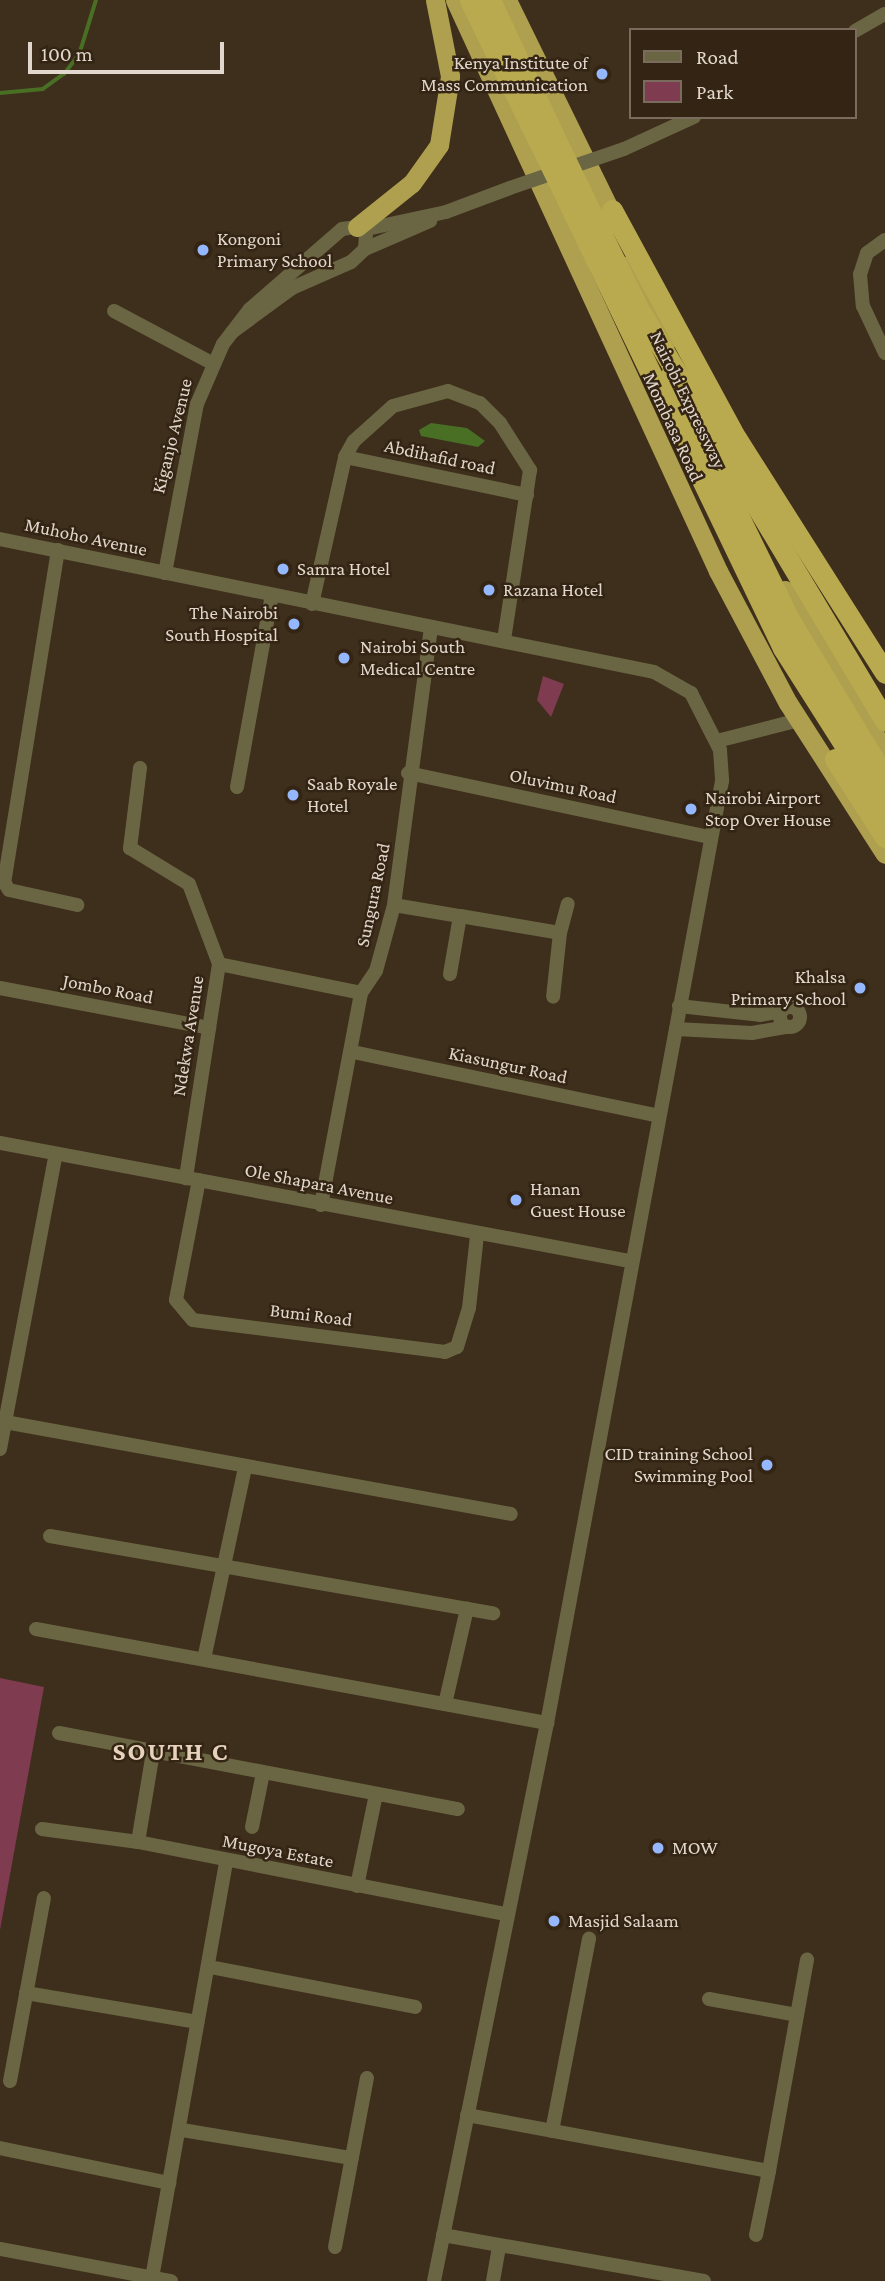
<!DOCTYPE html>
<style>
body{margin:0}
#map{position:relative;width:885px;height:2281px;overflow:hidden;background:#3e2e1c;font-family:"Crimson Pro",serif}
div>[style]{position:absolute}
[style*='--x']{left:calc(var(--x)*1px);top:calc(var(--y)*1px);width:calc(var(--w)*1px);rotate:calc(var(--a)*1deg)}
.green>*{inset:0;background:#7f3b50}
.water>*{inset:0;background:#496f25}
.stream>*{height:3.5px;margin:-1.75px;padding:0 1.75px;transform-origin:1.75px;border-radius:1.75px;background:#496f25}
.minor>*{height:14px;margin:-7px;padding:0 7px;transform-origin:7px;border-radius:7px;background:#6a6543}
.minor>.ring{margin:-7px;padding:0;box-sizing:content-box;background:none;border:14px solid #6a6543;border-radius:50%}
.trunk>*{height:19px;margin:-9.5px;padding:0 9.5px;transform-origin:9.5px;border-radius:9.5px;background:#aea04e}
.motorway>*{height:21px;margin:-10.5px;padding:0 10.5px;transform-origin:10.5px;border-radius:10.5px;background:#b9aa50}
.minor-bridge>*{height:14px;margin:-7px;padding:0 7px;transform-origin:7px;border-radius:7px;background:#6a6543}
.motorway-bridge>*{height:21px;margin:-10.5px;padding:0 10.5px;transform-origin:10.5px;border-radius:10.5px;background:#b9aa50}
.dots>*{width:19px;height:19px;translate:-50% -50%;box-sizing:border-box;border:4px solid #342413;border-radius:50%}
span{translate:-50% -50%;white-space:nowrap;text-align:center;line-height:1.15;-webkit-text-stroke:5px #342413;paint-order:stroke}
.poi-label{font-size:19px;color:#e1d7cc}
.right{translate:-100% -50%;text-align:right}
.left{translate:0 -50%;text-align:left}
.street-label{font-size:19px;color:#e1d7cc}
.district-label{font-size:26px;color:#e7d2bd;font-weight:700;letter-spacing:2px}
.legend{position:absolute;left:629px;top:28px;width:228px;height:91px;box-sizing:border-box;background:#342413;border:2px solid #796c5d;margin:0;padding:9px 12px;list-style:none;font-size:21px;color:#e1d7cc}
.legend li{display:flex;align-items:center;gap:14px;height:35px}
.legend b{width:35px;border:2px solid #796c5d}
.scale{position:absolute;left:28px;top:42px;width:196px;height:32px;box-sizing:border-box;border:4px solid #e1d7cc;border-top:0;padding-left:9px;font-size:21px;line-height:24px;white-space:nowrap;color:#e1d7cc;-webkit-text-stroke:5px #342413;paint-order:stroke}
</style>
<div id="map">
<div class="green">
<i style="clip-path:polygon(543px 676px,564px 684px,551px 717px,537px 700px)"></i>
<i style="clip-path:polygon(0 1678px,44px 1687px,0 1930px)"></i>
</div>
<div class="water">
<i style="clip-path:polygon(431px 423px,467px 428px,485px 441px,478px 447px,421px 436px,419px 430px)"></i>
</div>
<div class="stream">
<i style="--x:0;--y:93;--w:43;--a:-5.3"></i>
<i style="--x:43;--y:89;--w:26;--a:-36"></i>
<i style="--x:64;--y:74;--w:24;--a:-52"></i>
<i style="--x:79;--y:55;--w:58;--a:-72.8"></i>
</div>
<div class="minor">
<i style="--x:855;--y:31;--w:34;--a:-30"></i>
<i style="--x:624;--y:149;--w:77;--a:-24.6"></i>
<i style="--x:362;--y:230;--w:86;--a:-12.1"></i>
<i style="--x:446;--y:212;--w:68;--a:-20.6"></i>
<i style="--x:885;--y:240;--w:22;--a:144"></i>
<i style="--x:867;--y:253;--w:22;--a:108"></i>
<i style="--x:860;--y:274;--w:32;--a:85"></i>
<i style="--x:863;--y:306;--w:52;--a:64.9"></i>
<i style="--x:365;--y:249;--w:71;--a:-23.3"></i>
<i style="--x:114;--y:311;--w:111;--a:28"></i>
<i style="--x:345;--y:457;--w:186;--a:11.8"></i>
<i style="--x:0;--y:539;--w:667;--a:11.5"></i>
<i style="--x:654;--y:672;--w:43;--a:29.6"></i>
<i style="--x:691;--y:693;--w:64;--a:63"></i>
<i style="--x:720;--y:750;--w:31;--a:86"></i>
<i style="--x:722;--y:781;--w:958;--a:100.52"></i>
<i style="--x:547;--y:1723;--w:569;--a:101.45"></i>
<i style="--x:58;--y:550;--w:336;--a:99.2"></i>
<i style="--x:4;--y:882;--w:9;--a:58"></i>
<i style="--x:9;--y:890;--w:70;--a:12.4"></i>
<i style="--x:165;--y:573;--w:172;--a:-79.3"></i>
<i style="--x:197;--y:404;--w:65;--a:-66.6"></i>
<i style="--x:223;--y:344;--w:44;--a:-52.4"></i>
<i style="--x:250;--y:309;--w:122;--a:-41"></i>
<i style="--x:342;--y:229;--w:15;--a:-8"></i>
<i style="--x:357;--y:227;--w:11;--a:38"></i>
<i style="--x:366;--y:234;--w:15;--a:94"></i>
<i style="--x:365;--y:249;--w:19;--a:137"></i>
<i style="--x:351;--y:262;--w:64;--a:156.2"></i>
<i style="--x:292;--y:288;--w:74;--a:143.7"></i>
<i style="--x:312;--y:604;--w:151;--a:-77.3"></i>
<i style="--x:345;--y:457;--w:18;--a:-61"></i>
<i style="--x:354;--y:441;--w:52;--a:-41.9"></i>
<i style="--x:393;--y:406;--w:57;--a:-15.3"></i>
<i style="--x:448;--y:391;--w:34;--a:21"></i>
<i style="--x:480;--y:403;--w:28;--a:45"></i>
<i style="--x:500;--y:423;--w:56;--a:57.4"></i>
<i style="--x:530;--y:470;--w:171;--a:98.7"></i>
<i style="--x:717;--y:741;--w:85;--a:-14.4"></i>
<i style="--x:140;--y:768;--w:81;--a:97.1"></i>
<i style="--x:130;--y:848;--w:69;--a:31.4"></i>
<i style="--x:189;--y:884;--w:85;--a:69.4"></i>
<i style="--x:219;--y:964;--w:217;--a:98.8"></i>
<i style="--x:408;--y:773;--w:309;--a:12"></i>
<i style="--x:237;--y:787;--w:195;--a:-79.7"></i>
<i style="--x:394;--y:905;--w:67;--a:9.5"></i>
<i style="--x:460;--y:916;--w:59;--a:99.8"></i>
<i style="--x:460;--y:916;--w:101;--a:9.6"></i>
<i style="--x:560;--y:933;--w:64;--a:96.2"></i>
<i style="--x:560;--y:933;--w:30;--a:-75"></i>
<i style="--x:219;--y:964;--w:145;--a:11.5"></i>
<i style="--x:0;--y:988;--w:213;--a:10.8"></i>
<i style="--x:679;--y:1006;--w:81;--a:6.3"></i>
<i style="--x:760;--y:1015;--w:22;--a:-10"></i>
<i class="ring" style="left:780px;top:1007px;width:6px;height:6px"></i>
<i style="--x:676;--y:1029;--w:76;--a:3"></i>
<i style="--x:752;--y:1033;--w:35;--a:-10"></i>
<i style="--x:353;--y:1052;--w:309;--a:11.8"></i>
<i style="--x:0;--y:1143;--w:641;--a:10.61"></i>
<i style="--x:199;--y:1180;--w:122;--a:100.9"></i>
<i style="--x:176;--y:1300;--w:26;--a:50"></i>
<i style="--x:193;--y:1320;--w:254;--a:7.2"></i>
<i style="--x:445;--y:1352;--w:13;--a:-23"></i>
<i style="--x:457;--y:1347;--w:41;--a:-72.9"></i>
<i style="--x:469;--y:1308;--w:73;--a:-83.7"></i>
<i style="--x:321;--y:1205;--w:216;--a:-79.3"></i>
<i style="--x:361;--y:993;--w:27;--a:-56"></i>
<i style="--x:376;--y:971;--w:68;--a:-74.7"></i>
<i style="--x:394;--y:905;--w:280;--a:-82.4"></i>
<i style="--x:5;--y:1422;--w:514;--a:10.3"></i>
<i style="--x:0;--y:1449;--w:300;--a:-79.3"></i>
<i style="--x:50;--y:1536;--w:450;--a:9.9"></i>
<i style="--x:36;--y:1629;--w:520;--a:10.42"></i>
<i style="--x:204;--y:1659;--w:195;--a:-77.9"></i>
<i style="--x:445;--y:1704;--w:98;--a:-77"></i>
<i style="--x:59;--y:1733;--w:406;--a:10.8"></i>
<i style="--x:252;--y:1827;--w:55;--a:-78.5"></i>
<i style="--x:42;--y:1829;--w:97;--a:7.7"></i>
<i style="--x:138;--y:1842;--w:375;--a:11.1"></i>
<i style="--x:138;--y:1842;--w:91;--a:-80.5"></i>
<i style="--x:357;--y:1886;--w:94;--a:-78.3"></i>
<i style="--x:210;--y:1967;--w:209;--a:11"></i>
<i style="--x:26;--y:1993;--w:174;--a:9.6"></i>
<i style="--x:709;--y:1999;--w:89;--a:10.3"></i>
<i style="--x:10;--y:2081;--w:186;--a:-79.5"></i>
<i style="--x:467;--y:2115;--w:307;--a:10.5"></i>
<i style="--x:769;--y:2171;--w:215;--a:-79.8"></i>
<i style="--x:182;--y:2130;--w:172;--a:9.4"></i>
<i style="--x:552;--y:2131;--w:196;--a:-79.1"></i>
<i style="--x:0;--y:2148;--w:173;--a:11.7"></i>
<i style="--x:443;--y:2235;--w:265;--a:10"></i>
<i style="--x:756;--y:2235;--w:65;--a:-78.5"></i>
<i style="--x:335;--y:2247;--w:172;--a:-79.3"></i>
<i style="--x:0;--y:2249;--w:174;--a:10.6"></i>
<i style="--x:152;--y:2278;--w:424;--a:-79.9"></i>
<i style="--x:493;--y:2281;--w:36;--a:-80"></i>
</div>
<div class="trunk">
<i style="--x:455;--y:0;--w:629;--a:65.27"></i>
<i style="--x:718;--y:571;--w:149;--a:62.1"></i>
<i style="--x:788;--y:703;--w:179;--a:57.3"></i>
<i style="--x:507;--y:0;--w:250;--a:63.9"></i>
<i style="--x:357;--y:227;--w:70;--a:-38.7"></i>
<i style="--x:412;--y:183;--w:47;--a:-54.6"></i>
<i style="--x:439;--y:145;--w:70;--a:-80.9"></i>
<i style="--x:450;--y:76;--w:77;--a:-101.2"></i>
<i style="--x:632;--y:263;--w:85;--a:65.8"></i>
<i style="--x:785;--y:590;--w:190;--a:58.2"></i>
</div>
<div class="motorway">
<i style="--x:470;--y:0;--w:158;--a:64.1"></i>
<i style="--x:490;--y:0;--w:150;--a:64.8"></i>
<i style="--x:579;--y:188;--w:156;--a:63.8"></i>
<i style="--x:562;--y:189;--w:509;--a:64.29"></i>
<i style="--x:783;--y:648;--w:191;--a:57.6"></i>
<i style="--x:612;--y:210;--w:260;--a:61.5"></i>
<i style="--x:736;--y:438;--w:278;--a:57.6"></i>
<i style="--x:670;--y:376;--w:273;--a:63.9"></i>
<i style="--x:790;--y:621;--w:184;--a:58.8"></i>
<i style="--x:835;--y:759;--w:93;--a:57.3"></i>
</div>
<div class="minor-bridge">
<i style="--x:510;--y:188;--w:120;--a:-18.9"></i>
</div>
<div class="motorway-bridge">
<i style="--x:554;--y:136;--w:58;--a:64.3"></i>
<i style="--x:539;--y:142;--w:52;--a:63.9"></i>
<i style="--x:641;--y:313;--w:475;--a:59.1"></i>
</div>
<div class="dots">
<i style="left:602px;top:74px;background:#94b7fd"></i>
<i style="left:203px;top:250px;background:#94b7fd"></i>
<i style="left:283px;top:569px;background:#94b7fd"></i>
<i style="left:489px;top:590px;background:#94b7fd"></i>
<i style="left:294px;top:624px;background:#94b7fd"></i>
<i style="left:344px;top:658px;background:#94b7fd"></i>
<i style="left:293px;top:795px;background:#94b7fd"></i>
<i style="left:691px;top:809px;background:#94b7fd"></i>
<i style="left:860px;top:988px;background:#94b7fd"></i>
<i style="left:516px;top:1200px;background:#94b7fd"></i>
<i style="left:767px;top:1465px;background:#94b7fd"></i>
<i style="left:658px;top:1848px;background:#94b7fd"></i>
<i style="left:554px;top:1921px;background:#94b7fd"></i>
</div>
<div class="poi-label">
<span class="right" style="left:588px;top:74px">Kenya Institute of<br>Mass Communication</span>
<span class="left" style="left:217px;top:250px">Kongoni<br>Primary School</span>
<span class="left" style="left:297px;top:569px">Samra Hotel</span>
<span class="left" style="left:503px;top:590px">Razana Hotel</span>
<span class="right" style="left:278px;top:624px">The Nairobi<br>South Hospital</span>
<span class="left" style="left:360px;top:658px">Nairobi South<br>Medical Centre</span>
<span class="left" style="left:307px;top:795px">Saab Royale<br>Hotel</span>
<span class="left" style="left:705px;top:809px">Nairobi Airport<br>Stop Over House</span>
<span class="right" style="left:846px;top:988px">Khalsa<br>Primary School</span>
<span class="left" style="left:530px;top:1200px">Hanan<br>Guest House</span>
<span class="right" style="left:753px;top:1465px">CID training School<br>Swimming Pool</span>
<span class="left" style="left:672px;top:1848px">MOW</span>
<span class="left" style="left:568px;top:1921px">Masjid Salaam</span>
</div>
<div class="street-label">
<span style="left:688px;top:400px;rotate:64deg">Nairobi Expressway</span>
<span style="left:673px;top:427px;rotate:65deg">Mombasa Road</span>
<span style="left:172px;top:436px;rotate:-76deg">Kiganjo Avenue</span>
<span style="left:440px;top:457px;rotate:12deg">Abdihafid road</span>
<span style="left:86px;top:537px;rotate:12deg">Muhoho Avenue</span>
<span style="left:563px;top:786px;rotate:12deg">Oluvimu Road</span>
<span style="left:373px;top:895px;rotate:-78deg">Sungura Road</span>
<span style="left:108px;top:989px;rotate:11deg">Jombo Road</span>
<span style="left:188px;top:1036px;rotate:-81deg">Ndekwa Avenue</span>
<span style="left:508px;top:1065px;rotate:12deg">Kiasungur Road</span>
<span style="left:319px;top:1184px;rotate:11deg">Ole Shapara Avenue</span>
<span style="left:311px;top:1315px;rotate:7deg">Bumi Road</span>
<span style="left:278px;top:1851px;rotate:11deg">Mugoya Estate</span>
</div>
<div class="district-label">
<span style="left:171px;top:1752px">SOUTH C</span>
</div>
<ul class="legend">
<li><b style="height:9px;background:#6a6543"></b>Road</li>
<li><b style="height:19px;background:#7f3b50"></b>Park</li>
</ul>
<div class="scale">100 m</div>
</div>
